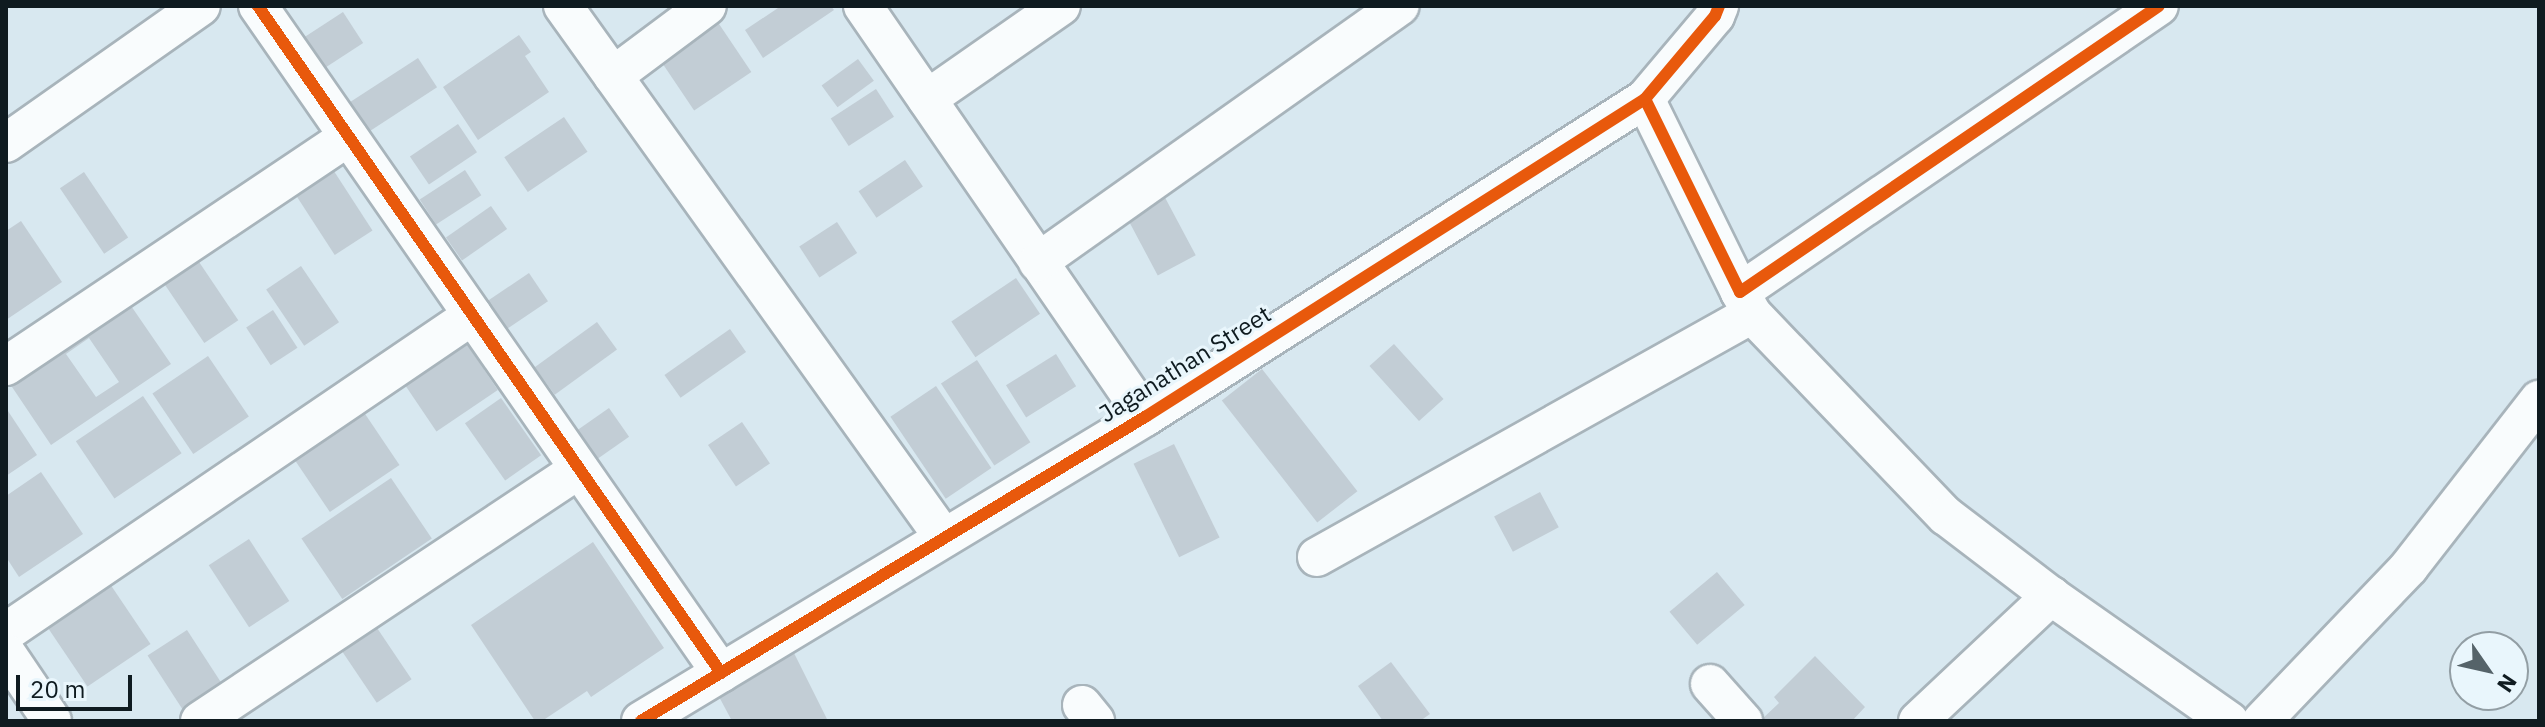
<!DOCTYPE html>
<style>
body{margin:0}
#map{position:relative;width:2545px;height:727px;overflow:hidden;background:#d8e8f0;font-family:"IBM Plex Sans",sans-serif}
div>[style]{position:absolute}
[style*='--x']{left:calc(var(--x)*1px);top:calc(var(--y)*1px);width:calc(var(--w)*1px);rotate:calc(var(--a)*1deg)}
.building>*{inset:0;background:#c2cdd5;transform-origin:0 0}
.roads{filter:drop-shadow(2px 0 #a8b4bb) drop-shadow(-2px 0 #a8b4bb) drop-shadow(0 2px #a8b4bb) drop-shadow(0 -2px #a8b4bb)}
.street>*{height:38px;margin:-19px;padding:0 19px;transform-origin:19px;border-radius:19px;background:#f9fcfd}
.cycleway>*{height:12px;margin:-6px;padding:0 6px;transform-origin:6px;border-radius:6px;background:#e8590c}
span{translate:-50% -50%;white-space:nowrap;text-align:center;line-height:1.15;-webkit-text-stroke:6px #e9f6fc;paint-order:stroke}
.street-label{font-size:24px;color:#0f1b20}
.frame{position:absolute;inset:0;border:8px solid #0f1b20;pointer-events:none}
.north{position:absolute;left:2449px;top:631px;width:80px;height:80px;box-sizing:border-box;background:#e9f6fc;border:2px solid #929ea4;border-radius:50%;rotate:124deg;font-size:22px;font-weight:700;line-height:32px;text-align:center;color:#0f1b20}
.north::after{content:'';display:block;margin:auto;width:28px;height:36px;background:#556369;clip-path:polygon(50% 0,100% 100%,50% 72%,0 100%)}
.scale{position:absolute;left:16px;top:675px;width:116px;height:36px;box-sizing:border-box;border:4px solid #0f1b20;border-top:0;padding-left:10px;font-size:24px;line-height:28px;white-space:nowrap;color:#0f1b20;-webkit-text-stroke:6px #e9f6fc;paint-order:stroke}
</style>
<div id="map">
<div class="building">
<i style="clip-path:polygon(781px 6px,831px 6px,834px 10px,763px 58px,745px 30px)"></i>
<i style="left:343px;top:12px;width:37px;height:54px;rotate:57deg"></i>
<i style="left:715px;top:18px;width:65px;height:69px;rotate:56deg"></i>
<i style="clip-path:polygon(519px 35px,531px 52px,525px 56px,549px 92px,478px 140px,443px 87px)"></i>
<i style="left:418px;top:58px;width:35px;height:85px;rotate:57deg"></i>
<i style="left:858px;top:59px;width:27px;height:45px;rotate:54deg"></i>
<i style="left:876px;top:89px;width:33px;height:54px;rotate:57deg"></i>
<i style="left:564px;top:117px;width:42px;height:72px;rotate:56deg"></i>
<i style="left:458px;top:124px;width:34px;height:58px;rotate:56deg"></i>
<i style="left:905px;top:160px;width:32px;height:56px;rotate:56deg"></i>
<i style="left:330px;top:165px;width:78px;height:45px;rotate:57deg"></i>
<i style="left:465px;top:170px;width:30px;height:54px;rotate:57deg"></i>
<i style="left:84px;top:172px;width:79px;height:29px;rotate:56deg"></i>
<i style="left:1161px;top:190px;width:74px;height:43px;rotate:62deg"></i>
<i style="left:491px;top:206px;width:28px;height:55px;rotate:55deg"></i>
<i style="clip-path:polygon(21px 221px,62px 282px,6px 320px,6px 231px)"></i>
<i style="left:837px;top:222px;width:37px;height:45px;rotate:57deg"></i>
<i style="left:193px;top:253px;width:81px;height:41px;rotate:56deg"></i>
<i style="left:301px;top:266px;width:68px;height:42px;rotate:56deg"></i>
<i style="left:529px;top:273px;width:34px;height:63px;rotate:56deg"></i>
<i style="left:1016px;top:278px;width:43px;height:78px;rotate:56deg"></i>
<i style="clip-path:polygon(evenodd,127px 300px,171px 364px,51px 445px,8px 381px,127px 300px,89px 338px,119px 382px,96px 397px,66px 354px,89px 338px)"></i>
<i style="left:273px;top:310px;width:45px;height:32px;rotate:57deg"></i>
<i style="left:597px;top:322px;width:34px;height:77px;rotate:54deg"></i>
<i style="left:730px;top:329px;width:28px;height:80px;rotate:55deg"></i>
<i style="left:462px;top:337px;width:64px;height:74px;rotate:56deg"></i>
<i style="left:1394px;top:344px;width:74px;height:33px;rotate:48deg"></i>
<i style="left:1056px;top:354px;width:38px;height:59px;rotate:58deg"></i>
<i style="left:208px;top:356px;width:73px;height:67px;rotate:56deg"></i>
<i style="left:977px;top:360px;width:98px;height:43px;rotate:57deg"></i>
<i style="left:1262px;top:369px;width:155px;height:51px;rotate:52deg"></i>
<i style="left:936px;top:386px;width:99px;height:55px;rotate:56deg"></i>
<i style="left:143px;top:396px;width:69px;height:81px;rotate:56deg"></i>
<i style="left:501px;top:398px;width:70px;height:44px;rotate:55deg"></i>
<i style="left:357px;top:402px;width:76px;height:84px;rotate:56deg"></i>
<i style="clip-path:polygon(6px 408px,37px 455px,6px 476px)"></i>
<i style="left:609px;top:408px;width:35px;height:48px;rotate:55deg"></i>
<i style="left:742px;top:422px;width:50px;height:41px;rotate:56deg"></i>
<i style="left:1174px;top:444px;width:104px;height:45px;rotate:64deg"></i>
<i style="clip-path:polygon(41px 472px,83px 534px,19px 577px,6px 557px,6px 496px)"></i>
<i style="left:391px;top:478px;width:73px;height:108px;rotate:56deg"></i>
<i style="left:1540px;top:492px;width:40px;height:52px;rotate:62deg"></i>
<i style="left:249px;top:539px;width:74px;height:48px;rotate:57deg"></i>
<i style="clip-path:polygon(593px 542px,664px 648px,591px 697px,587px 691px,542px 721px,535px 721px,471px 625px)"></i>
<i style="left:1717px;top:572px;width:43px;height:62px;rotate:50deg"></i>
<i style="left:108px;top:581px;width:76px;height:76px;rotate:56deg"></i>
<i style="left:373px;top:622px;width:69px;height:42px;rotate:56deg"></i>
<i style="left:187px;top:630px;width:73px;height:47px;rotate:57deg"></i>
<i style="clip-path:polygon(794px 653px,828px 721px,732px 721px,717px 693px)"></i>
<i style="clip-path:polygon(1815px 656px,1865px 707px,1852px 721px,1760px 721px,1779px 703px,1774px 697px)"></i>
<i style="clip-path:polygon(1391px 662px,1430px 714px,1420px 721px,1383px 721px,1358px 686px)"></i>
</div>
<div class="roads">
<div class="street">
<i style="--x:258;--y:6;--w:812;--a:55.23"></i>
<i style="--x:563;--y:6;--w:654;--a:54.39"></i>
<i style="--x:863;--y:6;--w:498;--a:55.5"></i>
<i style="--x:613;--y:76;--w:117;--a:-36.7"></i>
<i style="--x:927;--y:99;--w:163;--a:-34.8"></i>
<i style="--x:1645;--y:99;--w:215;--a:63.8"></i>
<i style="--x:1740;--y:292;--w:507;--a:-34.32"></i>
<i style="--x:6;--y:143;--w:238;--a:-35.1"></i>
<i style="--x:1038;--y:262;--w:443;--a:-35.3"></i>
<i style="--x:1740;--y:292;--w:25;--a:61"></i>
<i style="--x:1752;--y:314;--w:280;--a:46.2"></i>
<i style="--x:1946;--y:516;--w:132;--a:37.3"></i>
<i style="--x:2051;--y:596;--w:218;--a:35.1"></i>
<i style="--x:6;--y:366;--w:412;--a:-33.8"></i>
<i style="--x:1317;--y:557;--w:498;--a:-29.2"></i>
<i style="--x:6;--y:632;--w:564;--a:-34.17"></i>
<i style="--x:6;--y:653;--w:82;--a:55.9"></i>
<i style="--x:1710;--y:684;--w:50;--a:48.3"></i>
<i style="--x:1082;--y:705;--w:21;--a:51"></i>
<i style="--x:200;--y:721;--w:455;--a:-33.6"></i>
<i style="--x:641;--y:721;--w:589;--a:-31.1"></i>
<i style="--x:1145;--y:417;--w:593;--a:-32.46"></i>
<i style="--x:1645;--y:99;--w:109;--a:-49.9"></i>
<i style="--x:1715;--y:16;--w:11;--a:-68"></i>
<i style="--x:1918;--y:721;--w:183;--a:-43.2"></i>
<i style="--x:2262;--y:721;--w:213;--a:-46.3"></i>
<i style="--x:2409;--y:567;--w:212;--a:-52.1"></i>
</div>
</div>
<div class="cycleway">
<i style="--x:258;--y:6;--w:812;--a:55.23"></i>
<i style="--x:1645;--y:99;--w:215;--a:63.8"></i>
<i style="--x:1740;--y:292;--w:507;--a:-34.32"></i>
<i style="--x:641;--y:721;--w:589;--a:-31.1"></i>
<i style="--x:1145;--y:417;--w:593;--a:-32.46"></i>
<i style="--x:1645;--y:99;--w:109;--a:-49.9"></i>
<i style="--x:1715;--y:16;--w:11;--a:-68"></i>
</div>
<div class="street-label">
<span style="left:1185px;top:364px;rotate:-32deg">Jaganathan Street</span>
</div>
<div class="frame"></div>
<div class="north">N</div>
<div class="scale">20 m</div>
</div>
